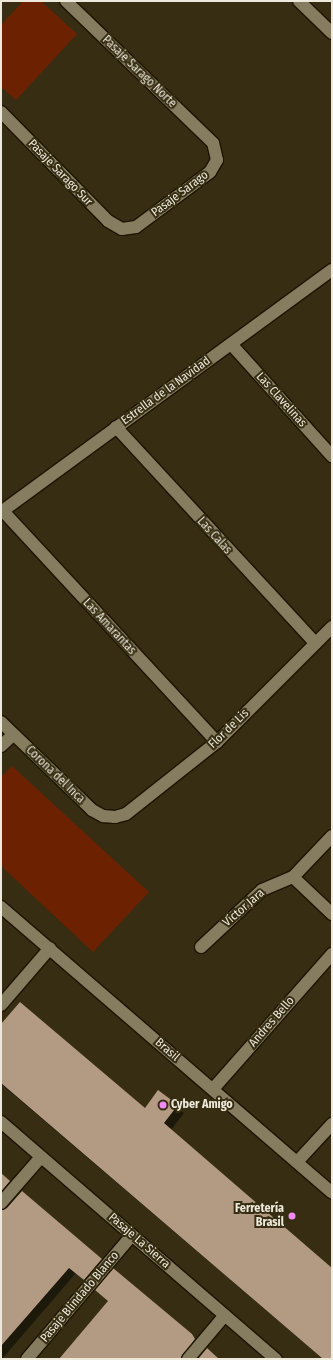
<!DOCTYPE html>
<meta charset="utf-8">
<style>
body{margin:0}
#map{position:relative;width:333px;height:1360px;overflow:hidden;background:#362d13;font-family:"Fira Sans Condensed",sans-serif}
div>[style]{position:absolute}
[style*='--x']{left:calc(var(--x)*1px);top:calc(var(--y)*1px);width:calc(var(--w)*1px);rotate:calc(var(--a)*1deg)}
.green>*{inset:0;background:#6c2200}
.shadow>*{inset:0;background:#0007}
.building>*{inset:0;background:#b29a83}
.roads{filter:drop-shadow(1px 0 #1d1500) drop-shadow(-1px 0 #1d1500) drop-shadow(0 1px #1d1500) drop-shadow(0 -1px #1d1500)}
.street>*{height:12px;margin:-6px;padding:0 6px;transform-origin:6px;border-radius:6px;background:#867c60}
.secondary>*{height:12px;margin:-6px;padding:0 6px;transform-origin:6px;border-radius:6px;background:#867c60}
.dots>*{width:11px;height:11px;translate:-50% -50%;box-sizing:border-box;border:2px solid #362d13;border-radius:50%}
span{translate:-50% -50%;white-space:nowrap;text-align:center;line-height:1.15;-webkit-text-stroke:4px #362d13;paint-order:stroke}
.street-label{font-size:12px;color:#eee9da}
.poi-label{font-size:12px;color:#eee9da;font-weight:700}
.left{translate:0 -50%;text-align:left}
.right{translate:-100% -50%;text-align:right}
.frame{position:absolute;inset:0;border:2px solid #eee9da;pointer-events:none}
</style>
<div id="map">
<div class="green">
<i style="clip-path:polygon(23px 1px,41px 1px,77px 34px,16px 100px,1px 87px,1px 25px)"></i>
<i style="clip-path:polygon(12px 766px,149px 892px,93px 952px,1px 866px,1px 777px)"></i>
</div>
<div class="shadow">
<i style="clip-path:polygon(1px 1026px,145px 1109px,158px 1092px,184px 1113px,171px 1130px,332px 1269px,332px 1359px,323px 1359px,1px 1084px)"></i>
<i style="clip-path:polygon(1px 1174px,16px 1188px,1px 1207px)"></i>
<i style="clip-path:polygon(1px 1235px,101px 1260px,108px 1266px,91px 1286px,76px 1273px,2px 1359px)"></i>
<i style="clip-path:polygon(195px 1339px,201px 1346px,190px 1359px,60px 1359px)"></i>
</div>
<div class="building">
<i style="clip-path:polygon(20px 1002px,145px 1108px,158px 1090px,178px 1105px,164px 1123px,332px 1268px,332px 1359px,323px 1359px,1px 1083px,1px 1024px)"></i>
<i style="clip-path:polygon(1px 1173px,10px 1181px,1px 1192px)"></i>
<i style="clip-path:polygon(22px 1191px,102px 1259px,84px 1280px,69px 1268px,1px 1346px,1px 1210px,7px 1208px)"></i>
<i style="clip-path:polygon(113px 1268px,192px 1334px,195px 1339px,181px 1359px,59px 1359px,108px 1301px,95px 1290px)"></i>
<i style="clip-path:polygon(207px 1348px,219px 1359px,198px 1359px)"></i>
</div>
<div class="roads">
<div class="street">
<i style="--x:299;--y:1;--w:46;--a:44.1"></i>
<i style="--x:1;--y:112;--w:153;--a:45.5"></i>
<i style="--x:108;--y:221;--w:16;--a:30"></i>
<i style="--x:122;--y:229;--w:14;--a:-8"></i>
<i style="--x:136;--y:227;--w:92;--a:-36.6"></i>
<i style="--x:210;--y:172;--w:14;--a:-60"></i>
<i style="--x:217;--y:160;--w:17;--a:-103"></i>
<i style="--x:213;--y:143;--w:204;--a:-136"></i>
<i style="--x:231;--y:344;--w:151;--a:48"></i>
<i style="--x:116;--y:427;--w:294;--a:47.3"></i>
<i style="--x:3;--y:511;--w:315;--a:47.2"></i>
<i style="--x:1;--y:512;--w:410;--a:-36.2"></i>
<i style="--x:1;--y:722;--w:127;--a:44"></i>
<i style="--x:92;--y:810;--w:13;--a:29"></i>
<i style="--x:103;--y:816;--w:12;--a:5"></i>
<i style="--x:115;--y:817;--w:11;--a:-15"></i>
<i style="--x:126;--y:814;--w:116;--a:-38.4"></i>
<i style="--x:217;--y:742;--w:163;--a:-45"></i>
<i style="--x:1;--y:746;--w:16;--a:-43"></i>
<i style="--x:332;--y:836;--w:57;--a:133.6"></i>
<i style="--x:293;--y:877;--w:54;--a:43.5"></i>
<i style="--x:201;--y:947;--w:83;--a:-43.1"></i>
<i style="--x:262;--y:890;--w:34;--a:-23"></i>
<i style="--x:1;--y:1005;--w:75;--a:-49.3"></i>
<i style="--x:213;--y:1089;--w:180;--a:-48.6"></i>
<i style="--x:1;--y:1122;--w:363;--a:40.8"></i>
<i style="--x:297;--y:1162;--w:52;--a:-47.4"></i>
<i style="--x:1;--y:1203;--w:61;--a:-49"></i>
<i style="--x:27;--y:1359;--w:162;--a:-49.7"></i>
<i style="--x:188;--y:1359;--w:57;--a:-49.9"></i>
</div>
<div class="secondary">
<i style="--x:1;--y:907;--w:437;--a:40.8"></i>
</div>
</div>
<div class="dots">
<i style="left:163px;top:1105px;background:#f08bf5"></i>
<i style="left:292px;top:1216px;background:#f08bf5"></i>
</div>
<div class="street-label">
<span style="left:139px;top:72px;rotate:44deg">Pasaje Sarago Norte</span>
<span style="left:60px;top:173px;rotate:46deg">Pasaje Sarago Sur</span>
<span style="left:180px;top:194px;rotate:-37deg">Pasaje Sarago</span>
<span style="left:166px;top:391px;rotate:-36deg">Estrella de la Navidad</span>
<span style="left:281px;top:400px;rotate:48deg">Las Clavelinas</span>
<span style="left:214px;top:536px;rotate:48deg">Las Calas</span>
<span style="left:109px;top:627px;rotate:47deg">Las Amarantas</span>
<span style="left:229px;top:729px;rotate:-44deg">Flor de Lis</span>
<span style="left:55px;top:775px;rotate:44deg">Corona del Inca</span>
<span style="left:244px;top:908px;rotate:-41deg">Víctor Jara</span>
<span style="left:272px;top:1022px;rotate:-49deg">Andres Bello</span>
<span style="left:167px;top:1050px;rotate:41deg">Brasil</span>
<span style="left:139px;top:1241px;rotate:41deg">Pasaje La Sierra</span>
<span style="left:80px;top:1297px;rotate:-50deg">Pasaje Blindado Blanco</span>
</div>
<div class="poi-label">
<span class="left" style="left:171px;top:1105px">Cyber Amigo</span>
<span class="right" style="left:284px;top:1216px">Ferretería<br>Brasil</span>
</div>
<div class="frame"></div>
</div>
